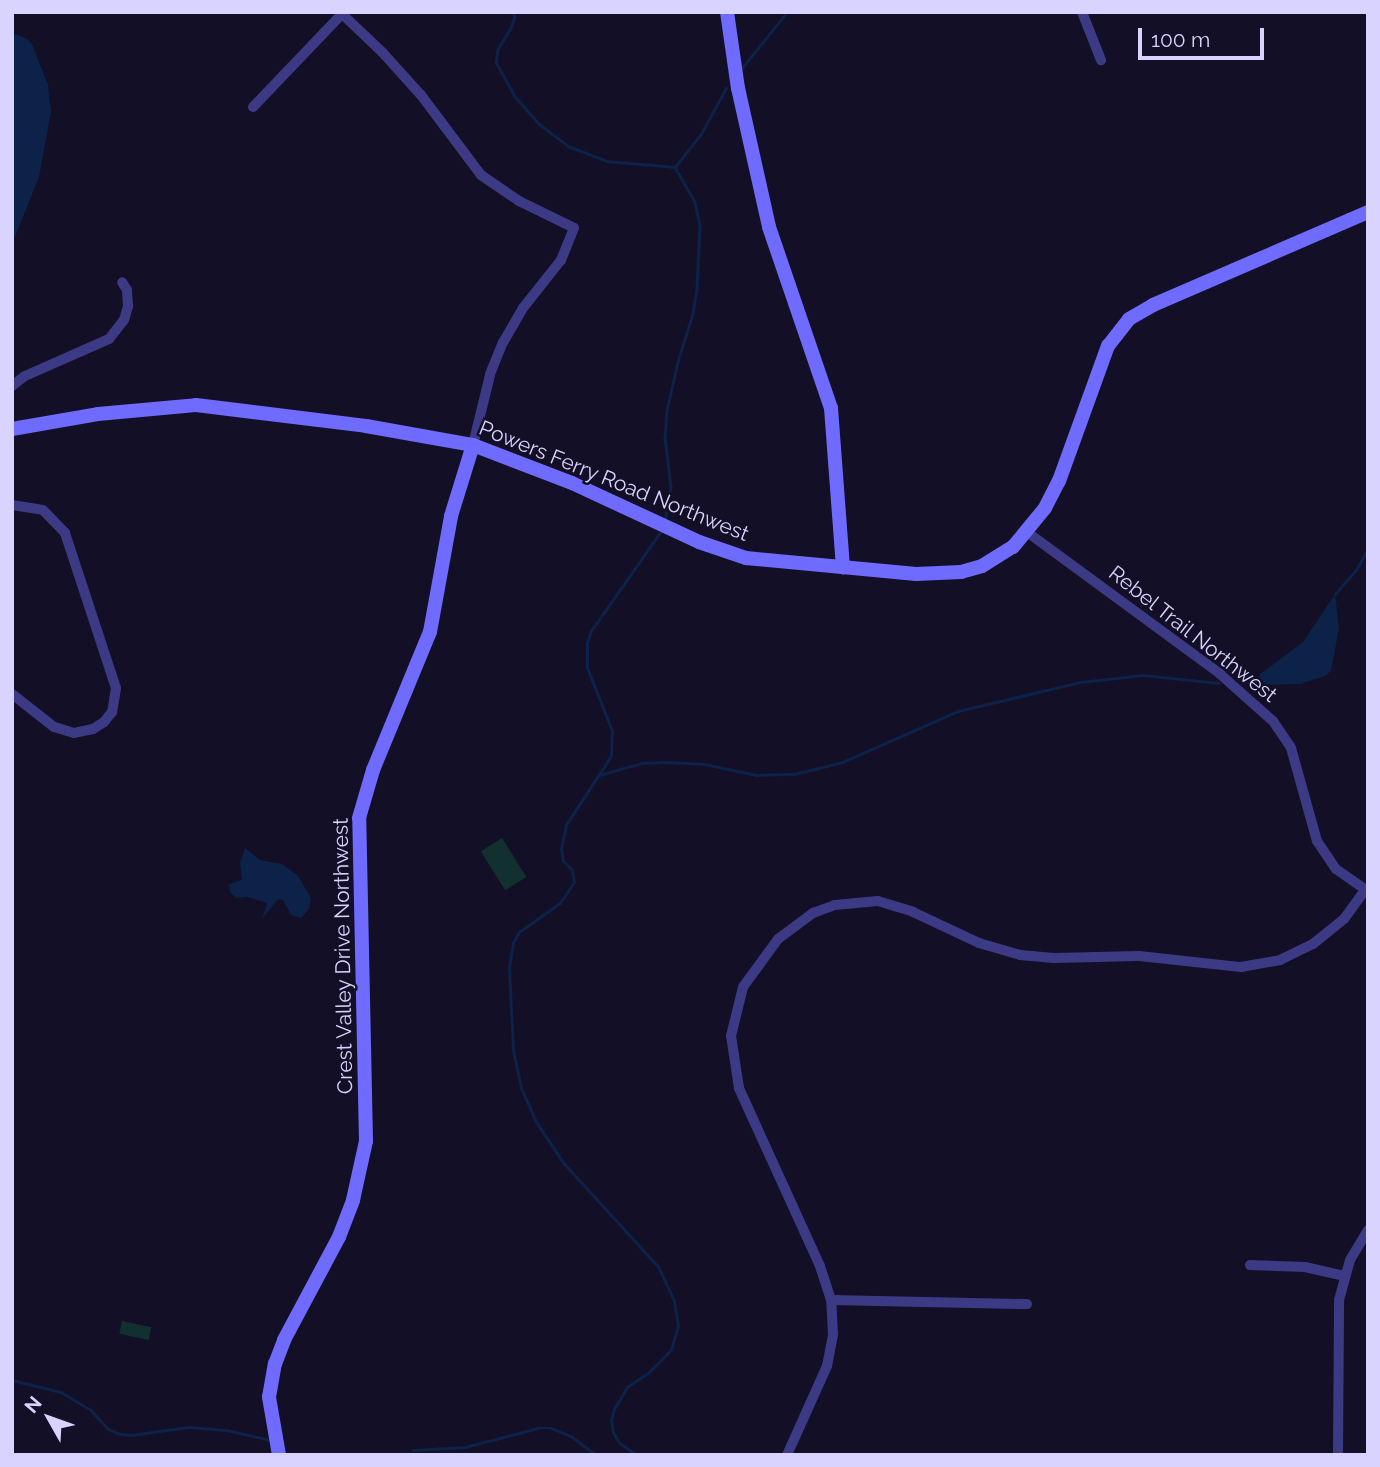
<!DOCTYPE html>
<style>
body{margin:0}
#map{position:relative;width:1380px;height:1467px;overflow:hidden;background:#130f26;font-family:Raleway,sans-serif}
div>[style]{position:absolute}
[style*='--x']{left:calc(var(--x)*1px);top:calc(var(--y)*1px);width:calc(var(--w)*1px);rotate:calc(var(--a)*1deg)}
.green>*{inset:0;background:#12302f;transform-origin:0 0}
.water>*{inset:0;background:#0c2248}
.stream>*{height:2.5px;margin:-1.25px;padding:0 1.25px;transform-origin:1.25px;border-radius:1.25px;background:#0c2248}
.street>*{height:10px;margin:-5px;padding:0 5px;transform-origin:5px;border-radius:5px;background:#3d3a85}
.secondary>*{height:14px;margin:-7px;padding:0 7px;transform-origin:7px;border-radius:7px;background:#6f6bff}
span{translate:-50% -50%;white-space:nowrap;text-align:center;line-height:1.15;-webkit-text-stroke:5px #130f26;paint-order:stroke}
.street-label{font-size:21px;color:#d9d4ff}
.frame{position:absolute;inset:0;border:14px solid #d9d4ff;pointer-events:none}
.north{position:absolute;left:14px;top:1383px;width:70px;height:70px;-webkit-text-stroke:5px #130f26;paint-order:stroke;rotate:310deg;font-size:19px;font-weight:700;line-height:28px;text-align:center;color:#d9d4ff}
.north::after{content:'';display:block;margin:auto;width:24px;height:32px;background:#d9d4ff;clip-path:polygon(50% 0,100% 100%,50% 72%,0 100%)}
.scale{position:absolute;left:1138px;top:28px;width:126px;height:32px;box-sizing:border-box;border:4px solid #d9d4ff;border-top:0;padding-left:9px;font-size:21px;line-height:24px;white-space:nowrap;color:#d9d4ff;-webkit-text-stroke:5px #130f26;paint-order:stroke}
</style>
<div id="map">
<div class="green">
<i style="left:502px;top:838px;width:46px;height:25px;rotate:58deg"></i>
<i style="left:122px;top:1321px;width:30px;height:13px;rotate:12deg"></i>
</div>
<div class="water">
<i style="clip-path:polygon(12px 33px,26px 38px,32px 44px,48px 85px,51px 112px,39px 177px,12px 244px)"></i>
<i style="clip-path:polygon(1335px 594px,1339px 628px,1331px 671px,1325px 676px,1300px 684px,1262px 685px,1259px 675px,1303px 642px)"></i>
<i style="clip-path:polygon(245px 848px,260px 860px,282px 864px,298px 876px,311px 898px,309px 909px,301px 918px,291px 915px,283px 900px,278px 899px,262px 919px,267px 903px,247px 897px,236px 898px,230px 892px,229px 884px,242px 880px,240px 863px)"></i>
</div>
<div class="stream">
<i style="--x:513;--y:12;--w:5;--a:68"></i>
<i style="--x:515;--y:17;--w:12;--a:110"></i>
<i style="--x:511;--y:28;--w:26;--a:121"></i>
<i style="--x:498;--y:50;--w:12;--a:99"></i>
<i style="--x:496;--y:62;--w:38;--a:61"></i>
<i style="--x:514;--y:95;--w:37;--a:49"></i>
<i style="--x:538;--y:123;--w:38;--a:37"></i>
<i style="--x:568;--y:146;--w:42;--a:21"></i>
<i style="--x:607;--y:161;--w:68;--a:5"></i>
<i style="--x:675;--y:167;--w:40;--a:60.3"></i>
<i style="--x:695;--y:202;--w:25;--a:78"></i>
<i style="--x:700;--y:226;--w:63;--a:92.7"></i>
<i style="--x:697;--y:289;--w:25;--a:99"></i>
<i style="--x:693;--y:314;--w:50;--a:107.4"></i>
<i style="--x:678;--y:362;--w:50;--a:102.7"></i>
<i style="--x:667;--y:411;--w:26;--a:94"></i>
<i style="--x:665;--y:437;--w:50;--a:83.2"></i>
<i style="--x:671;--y:487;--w:35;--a:100"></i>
<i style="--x:742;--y:68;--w:72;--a:-51.2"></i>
<i style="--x:675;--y:167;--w:42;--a:-51.8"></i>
<i style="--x:701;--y:134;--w:52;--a:-61.5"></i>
<i style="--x:1335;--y:594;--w:32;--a:-49"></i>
<i style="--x:1356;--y:570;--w:24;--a:-60"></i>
<i style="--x:1240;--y:681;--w:19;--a:0"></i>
<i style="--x:599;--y:775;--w:45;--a:-15.6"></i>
<i style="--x:642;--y:763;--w:25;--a:-2"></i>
<i style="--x:667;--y:762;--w:38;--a:3"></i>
<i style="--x:705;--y:764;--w:52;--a:12.2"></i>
<i style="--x:756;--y:775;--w:38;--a:-2"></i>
<i style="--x:794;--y:774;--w:50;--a:-13.8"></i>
<i style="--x:843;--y:762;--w:126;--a:-23.9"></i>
<i style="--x:958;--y:711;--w:126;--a:-13.3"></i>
<i style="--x:1081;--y:682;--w:62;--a:-6.4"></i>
<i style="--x:1143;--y:675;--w:76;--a:6"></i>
<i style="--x:12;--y:1380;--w:50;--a:13.8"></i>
<i style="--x:61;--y:1392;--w:35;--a:31"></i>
<i style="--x:91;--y:1410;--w:25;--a:48"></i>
<i style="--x:108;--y:1429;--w:13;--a:23"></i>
<i style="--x:120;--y:1434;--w:12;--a:5"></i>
<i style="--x:132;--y:1435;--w:58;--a:-8"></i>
<i style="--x:189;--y:1427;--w:38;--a:5"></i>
<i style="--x:227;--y:1430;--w:44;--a:13.1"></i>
<i style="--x:413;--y:1450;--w:52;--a:-3.3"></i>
<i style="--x:465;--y:1447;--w:75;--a:-14.6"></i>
<i style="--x:538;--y:1428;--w:13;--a:0"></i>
<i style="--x:551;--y:1428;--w:22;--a:22"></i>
<i style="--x:571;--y:1436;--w:31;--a:37"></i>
<i style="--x:636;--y:1455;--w:19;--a:-145"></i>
<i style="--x:620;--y:1444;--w:13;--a:-122"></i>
<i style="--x:613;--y:1433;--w:12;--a:-99"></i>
<i style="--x:611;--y:1421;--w:12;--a:-76"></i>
<i style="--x:614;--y:1409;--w:26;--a:-59"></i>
<i style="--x:627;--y:1387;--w:25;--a:-34"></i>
<i style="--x:648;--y:1373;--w:33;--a:-45"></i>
<i style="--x:671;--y:1350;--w:25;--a:-74"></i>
<i style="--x:678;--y:1326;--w:25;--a:-99"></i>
<i style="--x:674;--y:1301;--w:38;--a:-115"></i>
<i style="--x:658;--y:1267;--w:139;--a:-132.4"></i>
<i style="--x:564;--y:1164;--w:50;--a:-123.7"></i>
<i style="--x:536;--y:1122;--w:37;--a:-114"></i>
<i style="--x:521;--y:1088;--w:38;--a:-102"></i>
<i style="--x:513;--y:1051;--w:83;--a:-92.8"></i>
<i style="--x:509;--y:968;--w:25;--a:-81"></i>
<i style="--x:513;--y:943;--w:13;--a:-61"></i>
<i style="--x:519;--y:932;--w:50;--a:-35.3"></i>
<i style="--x:560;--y:903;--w:25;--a:-56"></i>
<i style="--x:574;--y:882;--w:12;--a:-99"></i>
<i style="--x:572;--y:870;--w:13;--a:-135"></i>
<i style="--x:563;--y:861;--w:12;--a:-99"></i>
<i style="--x:561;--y:849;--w:25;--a:-78"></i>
<i style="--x:566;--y:825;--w:82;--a:-56.9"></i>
<i style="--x:611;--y:756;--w:25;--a:-88"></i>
<i style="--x:612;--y:731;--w:68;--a:-111.6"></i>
<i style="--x:587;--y:668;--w:25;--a:-90"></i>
<i style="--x:587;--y:643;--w:13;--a:-72"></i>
<i style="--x:591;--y:631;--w:122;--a:-55"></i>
</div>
<div class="street">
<i style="--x:340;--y:12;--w:59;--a:43.6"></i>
<i style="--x:383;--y:53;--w:57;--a:47.9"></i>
<i style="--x:421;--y:95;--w:100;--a:53.1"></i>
<i style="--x:481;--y:175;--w:46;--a:34.4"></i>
<i style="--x:519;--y:201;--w:61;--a:26.1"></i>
<i style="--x:574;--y:228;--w:35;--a:112"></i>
<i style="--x:561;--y:260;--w:61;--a:128.4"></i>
<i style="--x:523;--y:308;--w:39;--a:120"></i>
<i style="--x:503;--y:342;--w:35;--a:112"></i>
<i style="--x:490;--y:375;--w:72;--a:103.7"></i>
<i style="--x:1082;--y:12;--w:52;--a:68.4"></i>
<i style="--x:253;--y:107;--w:129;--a:-46.3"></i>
<i style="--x:12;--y:386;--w:16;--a:-38"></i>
<i style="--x:25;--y:376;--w:92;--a:-23.8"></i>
<i style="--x:109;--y:339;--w:24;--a:-52"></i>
<i style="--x:124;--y:320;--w:15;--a:-74"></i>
<i style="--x:128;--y:306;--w:16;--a:-94"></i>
<i style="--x:127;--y:290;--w:9;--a:-122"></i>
<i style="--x:12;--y:505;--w:31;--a:9"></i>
<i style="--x:43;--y:510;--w:32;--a:46"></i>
<i style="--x:65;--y:533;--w:163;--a:71.8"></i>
<i style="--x:116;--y:688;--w:24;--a:99"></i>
<i style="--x:112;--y:712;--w:13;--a:129"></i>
<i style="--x:104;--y:722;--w:13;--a:148"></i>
<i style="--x:93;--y:729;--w:19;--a:168"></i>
<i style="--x:74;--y:733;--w:21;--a:-163"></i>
<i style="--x:54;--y:727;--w:53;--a:-141.8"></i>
<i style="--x:1027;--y:532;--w:240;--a:36.3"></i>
<i style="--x:1220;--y:674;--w:71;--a:41.6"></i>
<i style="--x:1273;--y:721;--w:32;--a:56"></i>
<i style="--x:1291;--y:748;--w:97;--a:74.4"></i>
<i style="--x:1317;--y:841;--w:34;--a:56"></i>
<i style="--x:1336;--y:869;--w:39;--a:35"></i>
<i style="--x:1250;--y:1265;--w:55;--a:2.1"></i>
<i style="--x:1305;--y:1267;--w:41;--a:12.7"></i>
<i style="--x:831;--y:1300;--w:196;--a:1.2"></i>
<i style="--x:787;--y:1455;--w:98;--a:-65.8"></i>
<i style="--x:827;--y:1366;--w:33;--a:-79"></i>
<i style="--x:833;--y:1334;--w:34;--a:-93"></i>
<i style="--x:831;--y:1300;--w:36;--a:-108"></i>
<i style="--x:820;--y:1266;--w:196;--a:-114.5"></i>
<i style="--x:739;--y:1088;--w:53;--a:-98.7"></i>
<i style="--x:731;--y:1036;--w:50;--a:-76.2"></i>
<i style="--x:743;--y:987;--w:59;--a:-53.9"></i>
<i style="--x:778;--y:939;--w:44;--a:-36.6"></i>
<i style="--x:813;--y:913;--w:23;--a:-20"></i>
<i style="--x:835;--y:905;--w:43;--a:-5.3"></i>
<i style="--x:878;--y:901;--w:37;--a:17"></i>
<i style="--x:913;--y:912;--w:73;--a:25.2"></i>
<i style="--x:979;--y:943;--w:43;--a:16.3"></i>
<i style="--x:1020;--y:955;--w:34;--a:5"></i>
<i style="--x:1054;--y:958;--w:85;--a:-1.3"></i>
<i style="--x:1139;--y:956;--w:103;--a:6.2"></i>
<i style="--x:1241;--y:967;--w:40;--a:-10"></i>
<i style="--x:1280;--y:960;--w:37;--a:-26"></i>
<i style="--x:1313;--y:944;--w:40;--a:-39"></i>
<i style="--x:1344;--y:919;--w:36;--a:-54"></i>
<i style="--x:1338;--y:1455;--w:155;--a:-89.6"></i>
<i style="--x:1339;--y:1300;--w:41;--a:-74.6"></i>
<i style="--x:1350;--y:1260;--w:35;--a:-59"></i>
</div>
<div class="secondary">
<i style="--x:727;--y:12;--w:77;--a:81.8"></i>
<i style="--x:738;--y:88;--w:142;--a:77.4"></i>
<i style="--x:769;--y:227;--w:191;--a:71.1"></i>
<i style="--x:831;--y:408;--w:160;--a:85.7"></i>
<i style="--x:12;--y:429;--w:87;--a:-9.9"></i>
<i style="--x:98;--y:414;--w:98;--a:-5.2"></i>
<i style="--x:196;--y:405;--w:171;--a:7"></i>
<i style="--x:366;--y:426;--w:109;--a:10.1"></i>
<i style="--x:473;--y:445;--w:106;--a:21"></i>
<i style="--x:572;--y:483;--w:140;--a:24.9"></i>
<i style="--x:699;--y:542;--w:50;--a:18.8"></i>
<i style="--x:746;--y:558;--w:171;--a:5.4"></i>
<i style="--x:916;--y:574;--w:45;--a:-2.5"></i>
<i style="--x:961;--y:572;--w:22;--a:-16"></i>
<i style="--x:982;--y:566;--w:36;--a:-32"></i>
<i style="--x:1013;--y:547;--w:50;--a:-50.6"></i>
<i style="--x:1045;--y:508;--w:30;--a:-63"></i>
<i style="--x:1059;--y:481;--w:144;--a:-70.1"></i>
<i style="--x:1108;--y:346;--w:34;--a:-52"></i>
<i style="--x:1129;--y:319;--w:28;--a:-30"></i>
<i style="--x:1153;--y:305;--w:234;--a:-23.4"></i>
<i style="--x:279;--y:1455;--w:59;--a:-99.8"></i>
<i style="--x:269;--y:1397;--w:34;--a:-80"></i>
<i style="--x:275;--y:1364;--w:26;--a:-69"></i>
<i style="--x:284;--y:1340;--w:117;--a:-61.9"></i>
<i style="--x:339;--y:1237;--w:40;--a:-69"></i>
<i style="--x:353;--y:1200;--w:60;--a:-77.6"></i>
<i style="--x:366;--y:1141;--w:323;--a:-91.2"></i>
<i style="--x:359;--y:818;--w:50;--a:-73.7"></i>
<i style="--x:373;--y:770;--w:149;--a:-67.6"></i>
<i style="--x:430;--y:632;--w:118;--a:-79.7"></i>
<i style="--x:451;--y:516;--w:74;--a:-72.8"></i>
</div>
<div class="street-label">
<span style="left:614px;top:481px;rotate:22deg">Powers Ferry Road Northwest</span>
<span style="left:1193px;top:634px;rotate:38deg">Rebel Trail Northwest</span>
<span style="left:343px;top:956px;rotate:-91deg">Crest Valley Drive Northwest</span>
</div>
<div class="frame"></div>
<div class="north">N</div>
<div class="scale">100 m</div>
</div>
